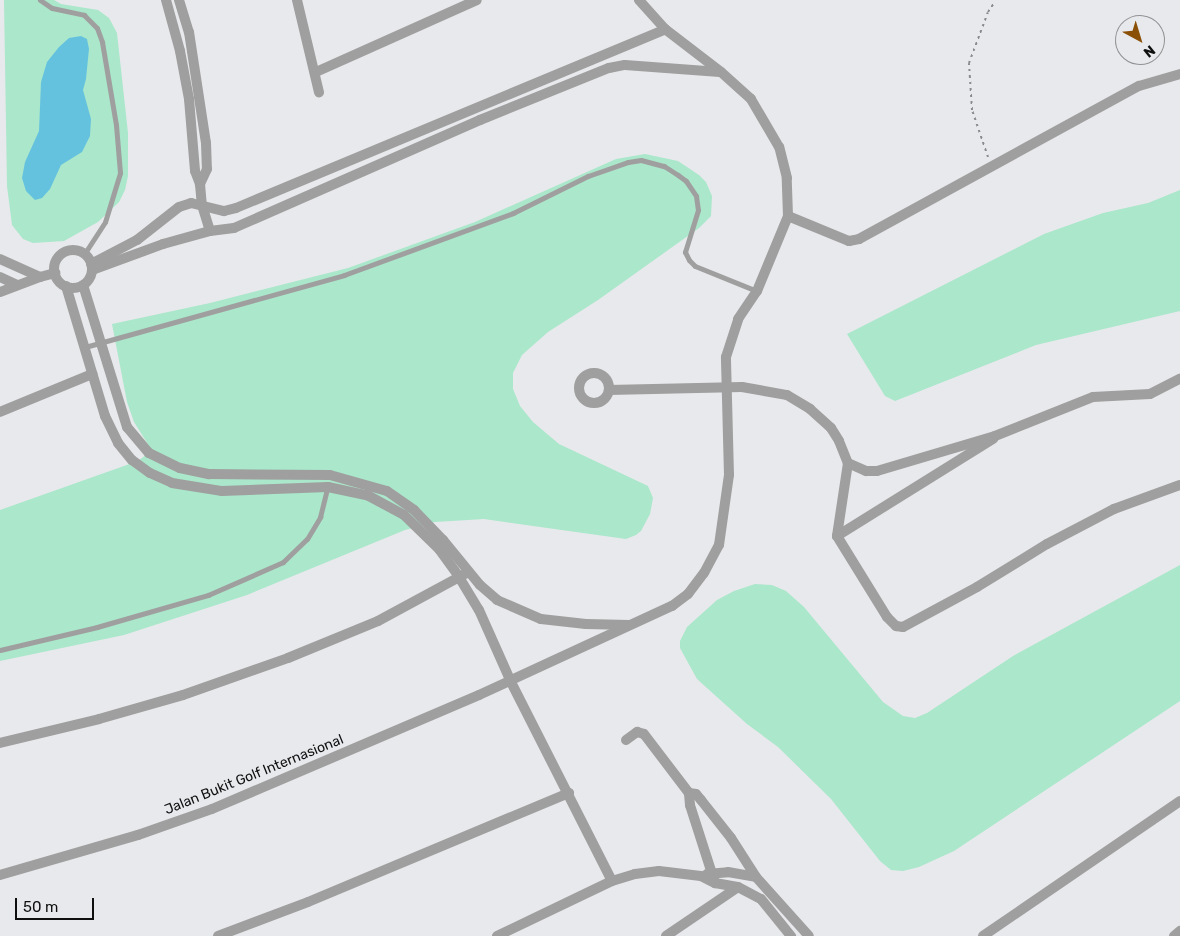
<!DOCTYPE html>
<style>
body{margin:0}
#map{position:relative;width:1180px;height:936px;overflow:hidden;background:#e8e9ec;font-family:Rubik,sans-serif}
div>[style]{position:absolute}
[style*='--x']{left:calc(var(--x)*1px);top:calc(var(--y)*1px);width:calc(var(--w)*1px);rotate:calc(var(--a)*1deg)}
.green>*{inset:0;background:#aae7cb}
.water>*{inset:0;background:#65c2df}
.path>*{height:2px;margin-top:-1px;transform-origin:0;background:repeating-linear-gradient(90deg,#8b8b8e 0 2.5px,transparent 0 6.5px)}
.lane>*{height:5px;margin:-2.5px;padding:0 2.5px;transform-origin:2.5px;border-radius:2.5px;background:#a09f9f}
.street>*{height:10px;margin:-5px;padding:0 5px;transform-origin:5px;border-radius:5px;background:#a09f9f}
.street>.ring{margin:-5px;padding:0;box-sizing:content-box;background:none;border:10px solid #a09f9f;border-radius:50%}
span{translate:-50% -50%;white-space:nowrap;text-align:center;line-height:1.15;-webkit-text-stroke:5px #e8e9ec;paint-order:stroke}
.street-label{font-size:14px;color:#0f0f10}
.north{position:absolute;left:1115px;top:15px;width:50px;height:50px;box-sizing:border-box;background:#e8e9ec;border:1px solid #919294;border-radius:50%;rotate:141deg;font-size:14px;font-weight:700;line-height:20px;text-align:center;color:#0f0f10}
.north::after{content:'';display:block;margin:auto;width:18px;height:22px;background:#8a5007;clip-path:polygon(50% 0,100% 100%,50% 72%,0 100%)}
.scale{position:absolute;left:15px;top:898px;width:79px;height:22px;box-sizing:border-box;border:2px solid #0f0f10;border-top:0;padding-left:6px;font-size:15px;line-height:18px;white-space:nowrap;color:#0f0f10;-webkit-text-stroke:4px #e8e9ec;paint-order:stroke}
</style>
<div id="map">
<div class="green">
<i style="clip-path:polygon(4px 0,54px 0,61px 4px,98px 10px,109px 18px,117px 33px,128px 133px,128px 176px,125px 190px,119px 202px,98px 222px,64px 241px,33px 243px,23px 239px,12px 225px,7px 186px)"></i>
<i style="clip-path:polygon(645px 154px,678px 161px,699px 175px,706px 182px,712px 196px,711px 216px,699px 228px,598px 300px,548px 332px,522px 355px,513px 373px,513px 389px,520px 406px,533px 422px,559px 444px,648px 486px,653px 498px,650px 514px,641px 531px,636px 535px,626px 539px,484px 519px,435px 522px,405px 530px,247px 595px,124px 635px,0 661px,0 510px,138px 461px,147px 454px,149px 446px,134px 422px,127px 402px,112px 324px,210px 303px,348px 268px,475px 222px,616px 159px)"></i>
<i style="clip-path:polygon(1180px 190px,1180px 311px,1036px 345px,895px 401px,885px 396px,847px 334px,1044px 234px,1103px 213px,1148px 203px)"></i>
<i style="clip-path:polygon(1180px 565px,1180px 701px,954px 851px,919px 867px,903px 871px,891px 870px,880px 861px,831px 799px,778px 747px,747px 724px,697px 679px,680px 648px,680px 641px,687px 627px,717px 600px,734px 591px,755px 584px,772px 585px,786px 591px,804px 607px,883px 702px,903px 716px,915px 718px,927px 713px,1013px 656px)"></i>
</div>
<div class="water">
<i style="clip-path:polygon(81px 36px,87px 39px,89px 49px,86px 79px,83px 90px,91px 119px,90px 136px,82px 152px,61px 165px,50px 189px,42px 198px,35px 200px,26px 191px,22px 178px,25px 162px,39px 131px,41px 82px,47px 62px,59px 47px,69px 38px)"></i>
</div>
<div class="path">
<i style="--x:988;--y:157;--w:50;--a:-108.8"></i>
<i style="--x:972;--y:110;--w:47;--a:-93.7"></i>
<i style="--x:969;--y:63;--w:54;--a:-69.6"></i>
<i style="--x:988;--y:12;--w:11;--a:-56"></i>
</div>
<div class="lane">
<i style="--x:40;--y:0;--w:14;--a:34"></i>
<i style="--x:52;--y:8;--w:33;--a:12"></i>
<i style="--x:84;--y:15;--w:18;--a:45"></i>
<i style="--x:97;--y:28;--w:15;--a:70"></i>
<i style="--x:102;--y:42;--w:84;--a:80.4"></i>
<i style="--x:116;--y:125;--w:48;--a:85.2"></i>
<i style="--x:120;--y:173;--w:51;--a:107"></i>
<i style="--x:105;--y:222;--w:38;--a:123"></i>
<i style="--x:85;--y:347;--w:269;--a:-15.5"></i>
<i style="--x:344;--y:275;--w:180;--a:-20.1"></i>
<i style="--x:513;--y:213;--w:84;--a:-26.3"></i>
<i style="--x:588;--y:176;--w:42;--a:-19.3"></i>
<i style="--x:628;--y:162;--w:13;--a:-9"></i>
<i style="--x:641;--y:160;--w:24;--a:15"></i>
<i style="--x:664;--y:166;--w:17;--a:33"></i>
<i style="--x:678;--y:175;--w:10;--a:37"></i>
<i style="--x:686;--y:181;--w:18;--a:56"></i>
<i style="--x:696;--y:196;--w:14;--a:82"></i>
<i style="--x:698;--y:210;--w:44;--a:107.2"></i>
<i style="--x:685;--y:252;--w:9;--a:63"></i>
<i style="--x:689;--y:260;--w:8;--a:45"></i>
<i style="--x:695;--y:266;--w:67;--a:22"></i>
<i style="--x:0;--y:650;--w:100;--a:-13.3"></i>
<i style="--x:97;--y:627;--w:116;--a:-16.1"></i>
<i style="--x:208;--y:595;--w:82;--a:-23.7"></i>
<i style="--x:283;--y:562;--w:33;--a:-44"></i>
<i style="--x:307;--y:539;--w:26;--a:-59"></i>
<i style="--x:320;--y:517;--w:30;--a:-76"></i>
</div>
<div class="street">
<i style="--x:166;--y:0;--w:53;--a:74.6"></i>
<i style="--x:180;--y:51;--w:49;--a:79.4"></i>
<i style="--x:189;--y:99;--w:72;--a:85.2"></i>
<i style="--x:195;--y:171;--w:14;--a:69"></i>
<i style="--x:200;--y:184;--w:21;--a:85"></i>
<i style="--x:202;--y:205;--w:27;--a:73"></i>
<i style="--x:179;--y:0;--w:34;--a:73"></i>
<i style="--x:189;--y:32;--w:112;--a:81.3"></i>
<i style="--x:206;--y:143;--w:26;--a:88"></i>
<i style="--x:207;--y:169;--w:17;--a:115"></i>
<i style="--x:297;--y:0;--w:95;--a:76.6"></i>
<i style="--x:316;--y:72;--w:176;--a:-24.1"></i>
<i style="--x:788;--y:216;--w:66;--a:22.3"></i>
<i style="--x:849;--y:241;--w:10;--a:-11"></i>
<i style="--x:859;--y:239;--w:319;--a:-28.7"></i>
<i style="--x:1139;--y:86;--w:43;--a:-16.3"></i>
<i class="ring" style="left:54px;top:250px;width:28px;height:28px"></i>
<i style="--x:0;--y:259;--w:44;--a:24.2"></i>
<i style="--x:91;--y:264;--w:52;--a:-27.6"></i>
<i style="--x:137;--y:240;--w:53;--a:-38.2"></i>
<i style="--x:179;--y:207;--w:13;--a:-18"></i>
<i style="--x:191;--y:203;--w:34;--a:14"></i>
<i style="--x:224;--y:211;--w:12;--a:-14"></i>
<i style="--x:236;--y:208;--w:465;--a:-22.6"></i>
<i style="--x:92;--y:270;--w:76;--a:-20.1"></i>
<i style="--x:163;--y:244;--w:49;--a:-15.5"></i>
<i style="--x:210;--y:231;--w:24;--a:-7"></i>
<i style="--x:234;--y:228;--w:269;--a:-23.7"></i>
<i style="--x:480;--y:120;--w:139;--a:-22"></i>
<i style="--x:609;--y:68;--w:16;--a:-11"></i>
<i style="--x:625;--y:65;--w:95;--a:4.2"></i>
<i style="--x:0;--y:277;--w:19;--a:25"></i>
<i style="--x:83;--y:285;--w:149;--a:72.8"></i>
<i style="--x:127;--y:427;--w:34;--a:50"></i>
<i style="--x:149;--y:453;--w:34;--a:26"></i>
<i style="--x:180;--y:468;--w:30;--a:12"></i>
<i style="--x:209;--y:474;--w:121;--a:0.5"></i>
<i style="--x:330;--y:475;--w:59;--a:15.7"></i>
<i style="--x:387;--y:491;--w:33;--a:35"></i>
<i style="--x:414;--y:510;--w:42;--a:46"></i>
<i style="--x:443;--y:540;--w:58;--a:50.6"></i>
<i style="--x:480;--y:585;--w:23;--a:41"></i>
<i style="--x:497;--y:600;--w:48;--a:23.4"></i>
<i style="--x:541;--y:619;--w:45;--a:6.3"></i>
<i style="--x:586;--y:624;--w:43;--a:1.3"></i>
<i style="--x:66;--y:286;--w:136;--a:73.3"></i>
<i style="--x:105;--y:416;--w:30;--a:64"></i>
<i style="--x:118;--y:443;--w:22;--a:51"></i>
<i style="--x:132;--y:460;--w:22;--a:36"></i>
<i style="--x:150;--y:473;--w:24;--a:24"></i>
<i style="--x:172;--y:483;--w:51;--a:9.1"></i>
<i style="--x:222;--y:491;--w:106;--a:-2.2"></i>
<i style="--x:328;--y:487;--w:40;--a:12"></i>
<i style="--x:367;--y:495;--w:42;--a:28.4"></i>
<i style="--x:404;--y:515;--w:49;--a:44.2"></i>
<i style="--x:439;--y:549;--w:34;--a:54"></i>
<i style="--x:459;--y:577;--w:39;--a:59"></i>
<i style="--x:479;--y:610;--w:79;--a:66"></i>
<i style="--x:511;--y:682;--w:223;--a:63.1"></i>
<i style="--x:612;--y:881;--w:24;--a:-17"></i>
<i style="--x:635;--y:874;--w:24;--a:-7"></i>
<i style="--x:659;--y:871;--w:42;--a:6.8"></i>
<i style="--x:701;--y:876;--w:16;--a:27"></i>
<i style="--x:715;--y:883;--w:23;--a:10"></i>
<i style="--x:738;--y:887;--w:26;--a:28"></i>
<i style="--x:761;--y:899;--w:48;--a:51"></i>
<i style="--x:0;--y:292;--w:43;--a:-20.6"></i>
<i style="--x:40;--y:277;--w:16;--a:-15"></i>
<i class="ring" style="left:579px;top:373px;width:20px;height:20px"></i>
<i style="--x:609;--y:390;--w:133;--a:-1.3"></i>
<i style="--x:742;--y:387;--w:46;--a:10.1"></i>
<i style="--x:787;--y:395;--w:27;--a:31"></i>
<i style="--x:810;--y:409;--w:28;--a:42"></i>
<i style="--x:831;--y:428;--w:15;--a:58"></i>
<i style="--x:839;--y:441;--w:24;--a:68"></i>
<i style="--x:848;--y:463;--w:74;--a:98.6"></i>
<i style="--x:837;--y:536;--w:95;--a:58.3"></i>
<i style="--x:887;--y:617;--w:13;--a:45"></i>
<i style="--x:896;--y:626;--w:7;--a:8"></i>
<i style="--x:903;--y:627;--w:84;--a:-28.4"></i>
<i style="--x:977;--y:587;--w:82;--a:-31.6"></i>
<i style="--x:1047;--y:544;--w:76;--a:-27.6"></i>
<i style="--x:1114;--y:509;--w:70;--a:-20"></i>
<i style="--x:0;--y:412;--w:100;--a:-22.4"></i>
<i style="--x:848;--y:463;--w:20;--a:24"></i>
<i style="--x:866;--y:471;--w:11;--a:0"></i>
<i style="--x:877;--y:471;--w:123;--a:-16.5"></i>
<i style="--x:995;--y:436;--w:105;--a:-21.7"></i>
<i style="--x:1093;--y:397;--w:57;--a:-3"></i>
<i style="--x:1150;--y:394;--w:34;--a:-27"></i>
<i style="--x:837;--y:536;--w:184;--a:-31.9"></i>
<i style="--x:626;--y:740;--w:14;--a:-36"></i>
<i style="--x:637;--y:732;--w:7;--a:16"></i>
<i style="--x:644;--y:734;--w:74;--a:52.7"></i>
<i style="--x:0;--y:743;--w:102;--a:-13.6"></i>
<i style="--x:99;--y:719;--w:87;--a:-15.9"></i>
<i style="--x:183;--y:695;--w:111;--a:-19.4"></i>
<i style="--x:288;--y:658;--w:97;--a:-22.3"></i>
<i style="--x:378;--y:621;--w:99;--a:-28.4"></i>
<i style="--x:707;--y:874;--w:21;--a:-5"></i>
<i style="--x:728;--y:872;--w:28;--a:10"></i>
<i style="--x:756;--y:877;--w:79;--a:48.1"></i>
<i style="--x:0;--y:875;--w:144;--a:-16.2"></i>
<i style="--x:138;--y:835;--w:78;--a:-19.4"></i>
<i style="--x:212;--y:809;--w:290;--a:-23.1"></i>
<i style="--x:479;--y:695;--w:213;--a:-24.8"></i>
<i style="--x:672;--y:606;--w:20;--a:-37"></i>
<i style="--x:688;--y:594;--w:26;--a:-53"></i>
<i style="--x:704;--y:573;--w:32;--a:-62"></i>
<i style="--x:719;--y:545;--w:71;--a:-81.9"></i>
<i style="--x:729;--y:475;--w:118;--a:-91.5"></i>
<i style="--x:726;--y:357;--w:40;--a:-72"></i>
<i style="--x:738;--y:319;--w:34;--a:-56"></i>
<i style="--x:757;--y:291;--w:81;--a:-67.5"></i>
<i style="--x:788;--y:216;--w:38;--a:-92"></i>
<i style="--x:787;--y:178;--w:32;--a:-104"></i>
<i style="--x:779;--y:147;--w:56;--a:-120.3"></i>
<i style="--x:751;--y:99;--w:40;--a:-138"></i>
<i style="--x:721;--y:72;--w:71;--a:-142.5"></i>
<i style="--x:665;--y:29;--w:39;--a:-132"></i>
<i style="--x:715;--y:883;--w:82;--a:-107.8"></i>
<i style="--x:690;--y:805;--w:12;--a:-95"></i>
<i style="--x:689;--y:793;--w:7;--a:8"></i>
<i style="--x:696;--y:794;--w:8;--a:50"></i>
<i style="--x:701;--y:800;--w:48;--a:51.7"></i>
<i style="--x:731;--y:838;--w:46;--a:57.3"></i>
<i style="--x:218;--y:936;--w:96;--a:-20.7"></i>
<i style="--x:308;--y:902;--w:283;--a:-22.7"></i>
<i style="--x:497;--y:936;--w:127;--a:-25.6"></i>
<i style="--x:666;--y:936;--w:87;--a:-34.2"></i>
<i style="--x:983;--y:936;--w:239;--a:-34.4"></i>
<i style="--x:1174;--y:936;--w:8;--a:-40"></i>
</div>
<div class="street-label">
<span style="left:254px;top:775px;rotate:-22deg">Jalan Bukit Golf Internasional</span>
</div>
<div class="north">N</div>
<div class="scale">50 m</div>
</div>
